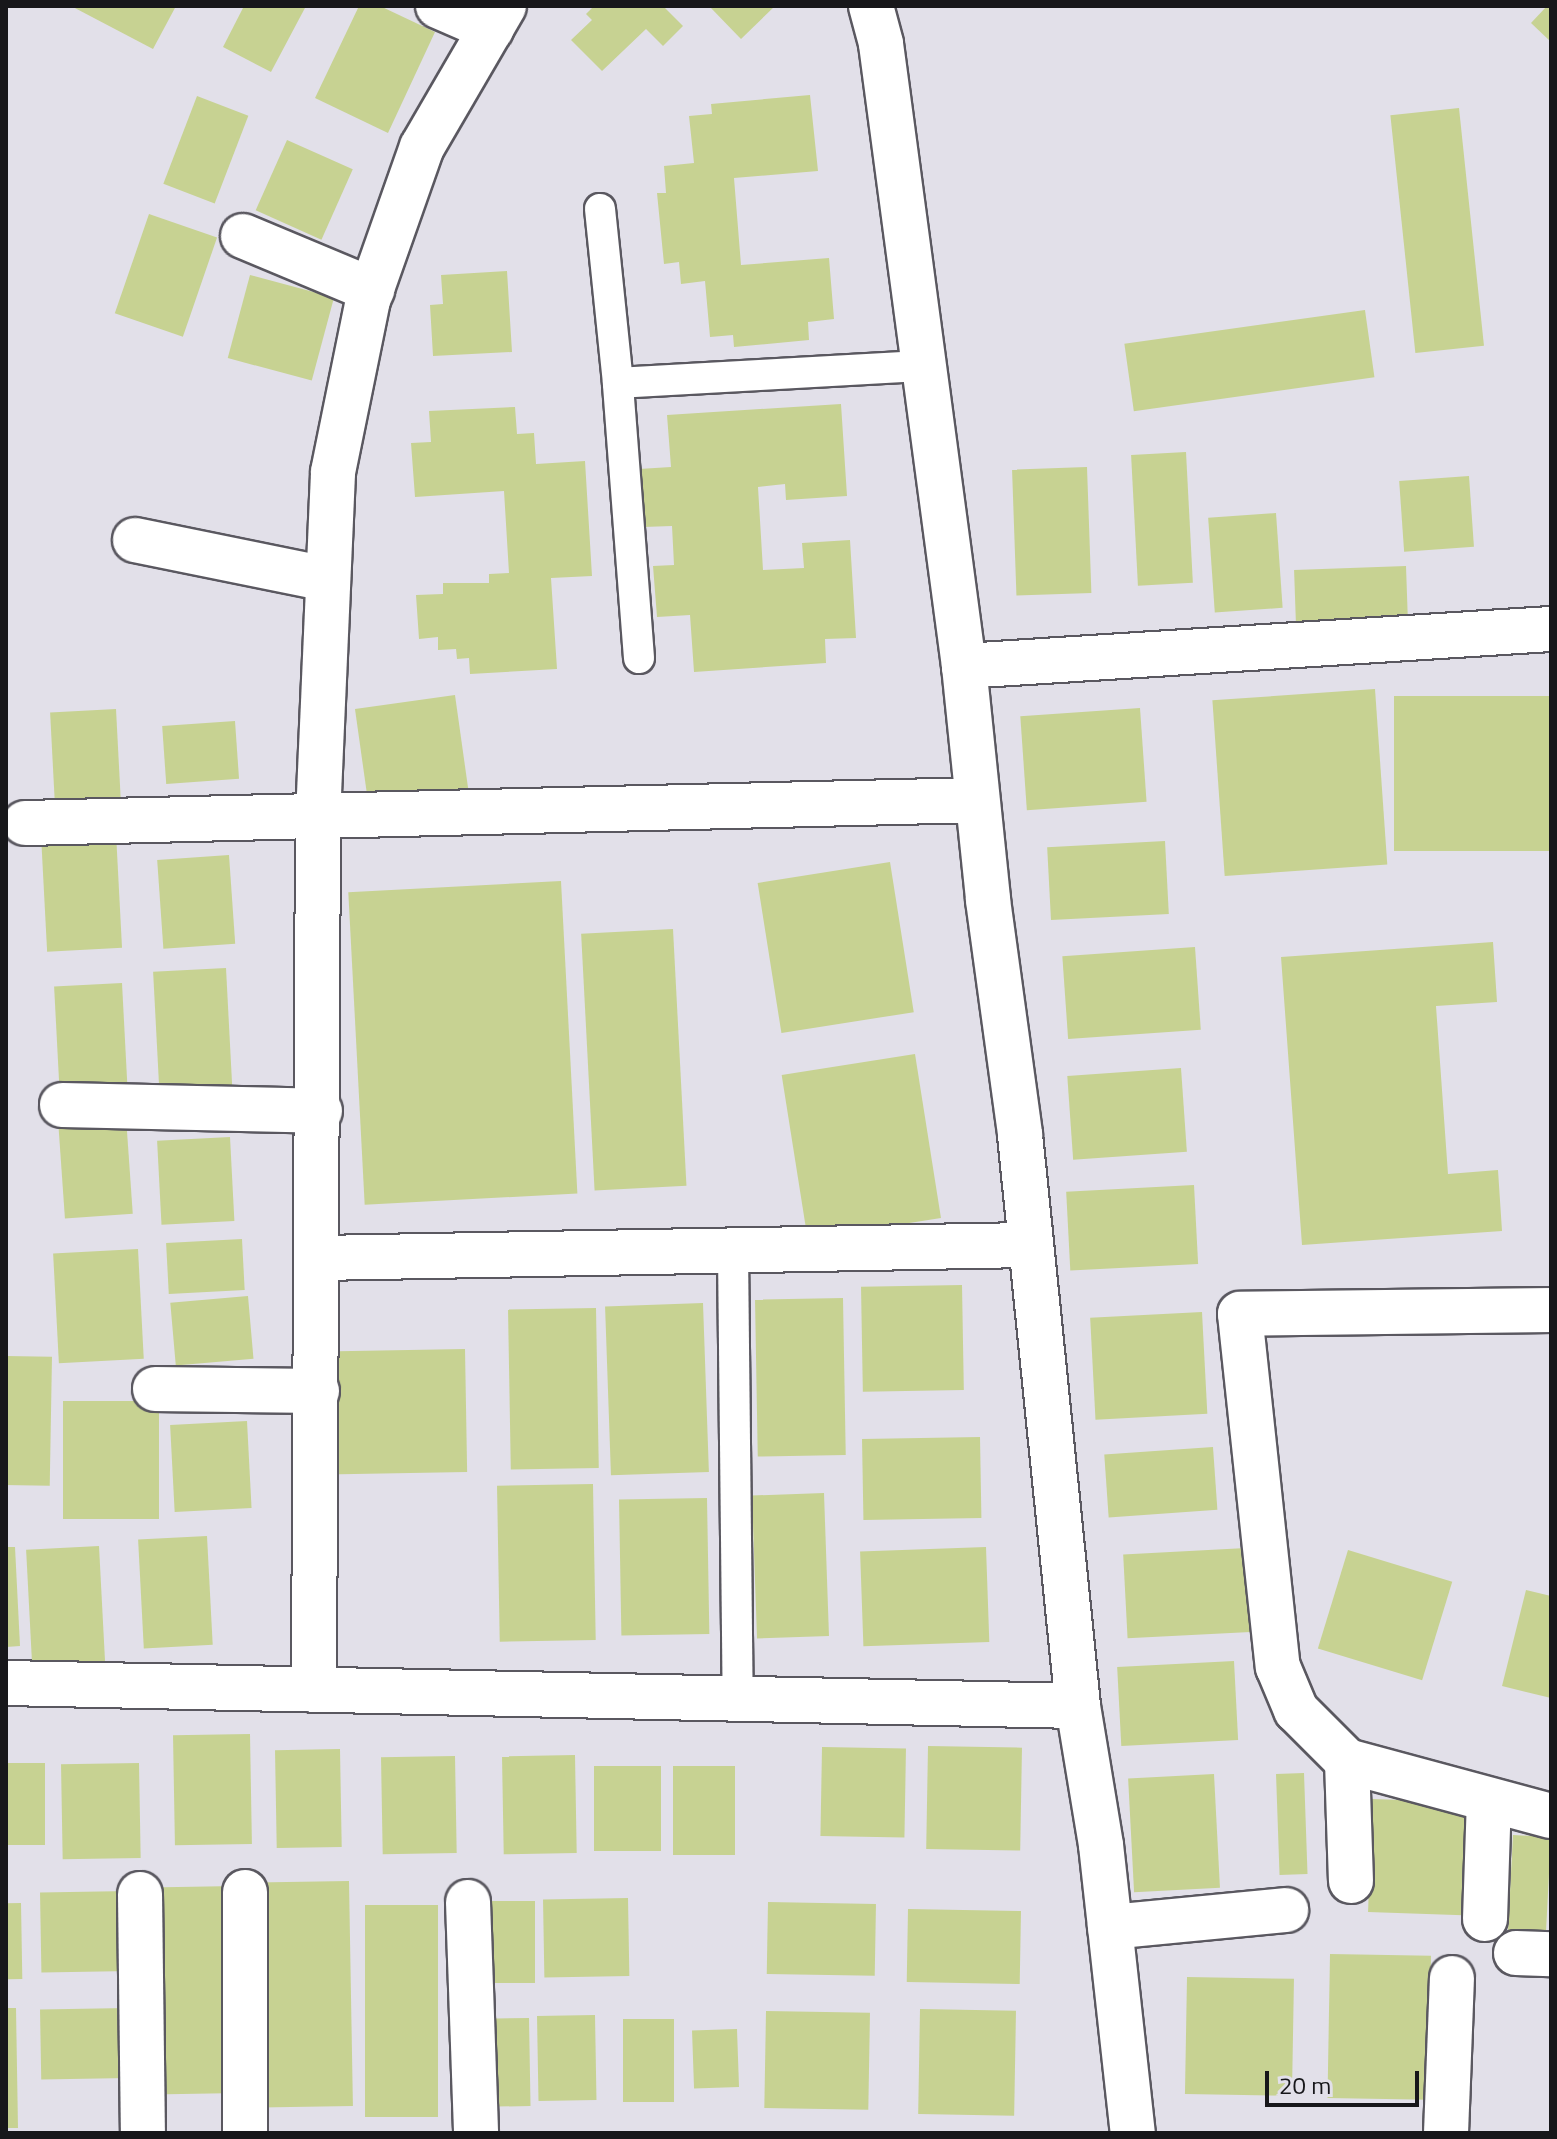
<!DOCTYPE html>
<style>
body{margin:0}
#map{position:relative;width:1557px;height:2139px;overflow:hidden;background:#e2e0e9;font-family:"Titillium Web",sans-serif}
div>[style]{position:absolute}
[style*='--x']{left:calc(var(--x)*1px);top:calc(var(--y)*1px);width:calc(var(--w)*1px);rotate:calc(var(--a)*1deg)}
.building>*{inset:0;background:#c7d292;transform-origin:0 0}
.roads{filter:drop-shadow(2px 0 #5a5860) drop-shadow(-2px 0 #5a5860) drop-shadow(0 2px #5a5860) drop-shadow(0 -2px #5a5860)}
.service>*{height:30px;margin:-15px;padding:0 15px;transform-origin:15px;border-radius:15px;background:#fff}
.minor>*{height:44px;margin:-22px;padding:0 22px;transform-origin:22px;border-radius:22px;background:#fff}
span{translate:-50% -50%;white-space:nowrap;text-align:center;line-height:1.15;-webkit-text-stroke:8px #e2e0e9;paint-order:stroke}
.frame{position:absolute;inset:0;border:8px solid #17171a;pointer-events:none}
.scale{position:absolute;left:1265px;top:2071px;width:154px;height:36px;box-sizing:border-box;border:4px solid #17171a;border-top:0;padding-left:10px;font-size:24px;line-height:28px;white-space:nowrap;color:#17171a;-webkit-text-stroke:6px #e2e0e9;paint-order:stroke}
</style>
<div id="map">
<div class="building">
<i style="clip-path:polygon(71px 6px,176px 6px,153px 49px)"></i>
<i style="clip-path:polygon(244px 6px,306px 6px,271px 72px,223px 47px)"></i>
<i style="clip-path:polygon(359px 6px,380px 6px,435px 32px,388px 133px,315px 98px)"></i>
<i style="clip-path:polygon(594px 6px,663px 6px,683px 26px,663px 46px,646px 29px,602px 71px,571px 40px,592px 20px,586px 14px)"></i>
<i style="clip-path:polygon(709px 6px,775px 6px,741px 39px)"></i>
<i style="clip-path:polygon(1547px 6px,1551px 6px,1551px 42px,1531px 23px)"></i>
<i style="clip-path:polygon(810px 95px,818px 171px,734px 178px,741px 265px,829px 258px,834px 319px,808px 322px,809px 340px,734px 347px,733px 335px,710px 337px,705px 281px,681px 284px,679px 262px,664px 264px,657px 193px,666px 193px,664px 166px,694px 163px,689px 116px,712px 114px,711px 104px)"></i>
<i style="left:197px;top:96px;width:55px;height:94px;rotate:21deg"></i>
<i style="left:1459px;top:108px;width:239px;height:69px;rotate:84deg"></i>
<i style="left:287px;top:140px;width:72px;height:77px;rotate:24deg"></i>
<i style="left:149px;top:214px;width:72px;height:105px;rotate:19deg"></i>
<i style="clip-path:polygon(507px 271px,512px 352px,433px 356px,430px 305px,443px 304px,441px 275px)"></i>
<i style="left:250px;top:275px;width:87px;height:86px;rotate:15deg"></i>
<i style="left:1365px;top:310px;width:68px;height:243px;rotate:82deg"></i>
<i style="clip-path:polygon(841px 404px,847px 496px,786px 500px,785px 484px,758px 487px,763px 570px,804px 568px,802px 543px,850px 540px,856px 638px,825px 639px,826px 663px,694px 672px,690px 615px,657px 617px,653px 566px,674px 565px,672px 526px,643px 527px,639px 469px,671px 467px,667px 415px)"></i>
<i style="clip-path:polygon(515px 407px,517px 434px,534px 433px,536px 464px,585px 461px,592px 576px,551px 578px,557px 669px,470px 674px,469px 658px,457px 659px,456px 649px,438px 650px,438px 637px,419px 639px,416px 595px,443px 594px,443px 583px,489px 583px,489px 574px,509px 573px,504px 491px,415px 497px,411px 443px,431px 442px,429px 411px)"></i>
<i style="left:1186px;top:452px;width:131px;height:55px;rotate:87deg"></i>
<i style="left:1087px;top:467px;width:126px;height:75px;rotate:88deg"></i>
<i style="left:1469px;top:476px;width:71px;height:70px;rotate:86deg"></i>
<i style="left:1276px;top:513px;width:95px;height:68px;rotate:86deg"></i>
<i style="left:1406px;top:566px;width:54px;height:112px;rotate:88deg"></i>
<i style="left:1375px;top:689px;width:176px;height:163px;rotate:86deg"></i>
<i style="left:455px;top:695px;width:98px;height:101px;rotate:82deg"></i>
<i style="left:1551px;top:696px;width:155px;height:157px;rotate:90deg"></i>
<i style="left:1140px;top:708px;width:94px;height:120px;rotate:86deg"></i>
<i style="left:116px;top:709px;width:94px;height:66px;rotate:87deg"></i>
<i style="left:235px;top:721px;width:58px;height:73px;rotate:86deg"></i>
<i style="left:116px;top:833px;width:115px;height:75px;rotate:87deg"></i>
<i style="left:1165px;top:841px;width:73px;height:118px;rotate:87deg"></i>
<i style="left:229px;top:855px;width:89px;height:72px;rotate:86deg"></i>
<i style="left:890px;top:862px;width:152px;height:134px;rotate:81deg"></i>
<i style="left:561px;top:881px;width:313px;height:213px;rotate:87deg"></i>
<i style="left:673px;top:929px;width:257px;height:92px;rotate:87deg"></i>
<i style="clip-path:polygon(1493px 942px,1497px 1002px,1436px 1006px,1448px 1174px,1498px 1170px,1502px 1231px,1302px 1245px,1281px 957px)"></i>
<i style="left:1195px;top:947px;width:83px;height:133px;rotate:86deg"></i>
<i style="left:226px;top:968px;width:123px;height:73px;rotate:87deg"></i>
<i style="left:122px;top:983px;width:105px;height:68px;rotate:87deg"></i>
<i style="left:915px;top:1054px;width:166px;height:135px;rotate:81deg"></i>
<i style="left:1181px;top:1068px;width:84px;height:114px;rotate:86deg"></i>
<i style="left:126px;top:1117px;width:97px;height:68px;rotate:86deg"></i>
<i style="left:230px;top:1137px;width:84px;height:73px;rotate:87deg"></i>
<i style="left:1194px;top:1185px;width:79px;height:128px;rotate:87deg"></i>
<i style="left:242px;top:1239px;width:51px;height:76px;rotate:87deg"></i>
<i style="left:138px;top:1249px;width:110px;height:85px;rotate:87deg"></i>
<i style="left:962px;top:1285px;width:105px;height:101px;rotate:89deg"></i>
<i style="left:248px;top:1296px;width:63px;height:78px;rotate:85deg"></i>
<i style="left:843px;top:1298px;width:157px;height:88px;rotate:89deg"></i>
<i style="left:703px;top:1303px;width:169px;height:98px;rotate:88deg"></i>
<i style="left:596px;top:1308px;width:160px;height:88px;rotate:89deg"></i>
<i style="left:1202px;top:1312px;width:102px;height:112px;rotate:87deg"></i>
<i style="left:465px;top:1349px;width:123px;height:141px;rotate:89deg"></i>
<i style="left:6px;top:1356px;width:46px;height:129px;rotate:1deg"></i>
<i style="left:159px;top:1401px;width:118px;height:96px;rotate:90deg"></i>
<i style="left:247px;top:1421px;width:87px;height:77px;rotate:87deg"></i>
<i style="left:980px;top:1437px;width:81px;height:118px;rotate:89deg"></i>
<i style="left:1213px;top:1447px;width:63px;height:109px;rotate:86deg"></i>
<i style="left:593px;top:1484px;width:156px;height:96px;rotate:89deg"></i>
<i style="left:824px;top:1493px;width:143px;height:72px;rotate:88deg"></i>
<i style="left:707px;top:1498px;width:136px;height:88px;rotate:89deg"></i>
<i style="left:207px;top:1536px;width:109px;height:69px;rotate:87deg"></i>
<i style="left:99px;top:1546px;width:117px;height:73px;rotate:87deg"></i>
<i style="clip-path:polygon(6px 1547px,15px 1547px,20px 1646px,6px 1647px)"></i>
<i style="left:986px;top:1547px;width:95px;height:126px;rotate:88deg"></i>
<i style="left:1246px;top:1548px;width:84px;height:123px;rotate:87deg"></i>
<i style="left:1348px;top:1550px;width:109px;height:103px;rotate:17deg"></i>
<i style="clip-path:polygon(1526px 1590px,1551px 1596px,1551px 1698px,1502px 1686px)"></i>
<i style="left:1234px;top:1661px;width:79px;height:117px;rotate:87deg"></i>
<i style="left:250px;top:1734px;width:110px;height:77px;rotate:89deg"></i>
<i style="left:928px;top:1746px;width:94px;height:103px;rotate:1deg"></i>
<i style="left:822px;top:1747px;width:84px;height:89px;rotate:1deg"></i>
<i style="left:340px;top:1749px;width:98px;height:65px;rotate:89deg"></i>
<i style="left:575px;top:1755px;width:98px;height:73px;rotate:89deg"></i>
<i style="left:455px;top:1756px;width:97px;height:74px;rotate:89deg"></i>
<i style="left:6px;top:1763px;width:39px;height:82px"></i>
<i style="left:139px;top:1763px;width:95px;height:78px;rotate:89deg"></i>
<i style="left:594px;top:1766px;width:67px;height:85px"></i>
<i style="left:673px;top:1766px;width:62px;height:89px"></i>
<i style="left:1304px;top:1773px;width:101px;height:28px;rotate:88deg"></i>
<i style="left:1214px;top:1774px;width:114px;height:86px;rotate:87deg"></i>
<i style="left:1372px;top:1799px;width:95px;height:113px;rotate:2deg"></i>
<i style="left:1513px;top:1835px;width:38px;height:103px;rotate:3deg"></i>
<i style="left:349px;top:1881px;width:225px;height:93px;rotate:89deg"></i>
<i style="left:236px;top:1886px;width:207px;height:87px;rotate:89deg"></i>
<i style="left:130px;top:1891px;width:80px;height:90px;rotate:89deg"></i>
<i style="left:628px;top:1898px;width:78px;height:85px;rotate:89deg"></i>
<i style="left:481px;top:1901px;width:54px;height:82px"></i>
<i style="left:768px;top:1902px;width:108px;height:72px;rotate:1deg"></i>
<i style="left:21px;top:1903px;width:76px;height:15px;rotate:89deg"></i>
<i style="left:365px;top:1905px;width:73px;height:212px"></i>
<i style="left:908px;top:1909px;width:113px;height:73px;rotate:1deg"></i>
<i style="left:1330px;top:1954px;width:101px;height:144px;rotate:1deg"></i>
<i style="left:1187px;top:1977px;width:107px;height:117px;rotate:1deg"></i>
<i style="clip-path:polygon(6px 2008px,16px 2008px,18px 2128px,6px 2128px)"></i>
<i style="left:127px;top:2008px;width:70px;height:87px;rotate:89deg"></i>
<i style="left:920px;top:2009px;width:96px;height:105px;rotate:1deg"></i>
<i style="left:766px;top:2011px;width:104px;height:97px;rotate:1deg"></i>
<i style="left:595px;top:2015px;width:85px;height:58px;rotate:89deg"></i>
<i style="left:529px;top:2018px;width:88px;height:47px;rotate:89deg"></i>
<i style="left:623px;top:2019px;width:51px;height:83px"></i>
<i style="left:737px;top:2029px;width:58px;height:45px;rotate:88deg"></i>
</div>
<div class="roads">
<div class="service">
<i style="--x:600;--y:209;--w:175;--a:84.1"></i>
<i style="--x:639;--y:658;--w:276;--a:-94.4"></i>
<i style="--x:618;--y:383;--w:306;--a:-3.2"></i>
<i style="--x:733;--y:1251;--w:448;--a:89.4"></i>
</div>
<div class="minor">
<i style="--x:438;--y:6;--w:58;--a:23.5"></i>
<i style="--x:871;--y:6;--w:39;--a:75"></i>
<i style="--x:881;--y:44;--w:628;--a:82.4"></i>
<i style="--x:964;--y:666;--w:235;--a:84.1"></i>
<i style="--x:988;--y:900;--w:237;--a:82.2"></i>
<i style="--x:1020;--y:1135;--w:574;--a:84.2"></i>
<i style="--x:1078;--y:1706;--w:141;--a:80.6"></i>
<i style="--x:1101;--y:1845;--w:290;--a:83.7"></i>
<i style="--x:243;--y:236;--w:140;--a:22.7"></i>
<i style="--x:135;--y:540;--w:195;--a:11.5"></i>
<i style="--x:964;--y:666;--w:588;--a:-3.61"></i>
<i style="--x:25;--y:823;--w:952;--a:-1.38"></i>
<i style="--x:62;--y:1105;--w:258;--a:1.3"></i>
<i style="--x:319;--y:1258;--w:712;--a:-1.05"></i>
<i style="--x:1551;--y:1310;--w:311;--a:179.3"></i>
<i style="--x:1240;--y:1314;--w:355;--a:83.9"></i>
<i style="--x:1278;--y:1667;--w:47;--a:67.3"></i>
<i style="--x:1296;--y:1710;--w:72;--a:45"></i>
<i style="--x:1347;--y:1761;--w:211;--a:15.1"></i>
<i style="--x:155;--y:1389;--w:162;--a:0.7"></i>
<i style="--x:6;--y:1683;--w:1072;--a:1.23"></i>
<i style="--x:314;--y:1690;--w:873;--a:-89.74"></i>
<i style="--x:318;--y:817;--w:345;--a:-87.5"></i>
<i style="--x:333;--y:472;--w:176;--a:-78.5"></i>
<i style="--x:368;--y:300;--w:162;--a:-70.6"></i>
<i style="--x:422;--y:147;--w:163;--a:-59.8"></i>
<i style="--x:1347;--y:1761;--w:120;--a:88.1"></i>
<i style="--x:245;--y:1892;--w:241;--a:90"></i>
<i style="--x:140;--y:1894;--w:239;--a:89.3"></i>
<i style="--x:468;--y:1902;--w:231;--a:88"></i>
<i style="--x:1485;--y:1919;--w:119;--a:-88.1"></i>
<i style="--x:1110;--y:1927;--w:177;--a:-5.5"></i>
<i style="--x:1516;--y:1953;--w:35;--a:2"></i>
<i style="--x:1446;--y:2133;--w:155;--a:-87.8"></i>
</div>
</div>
<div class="frame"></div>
<div class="scale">20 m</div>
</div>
